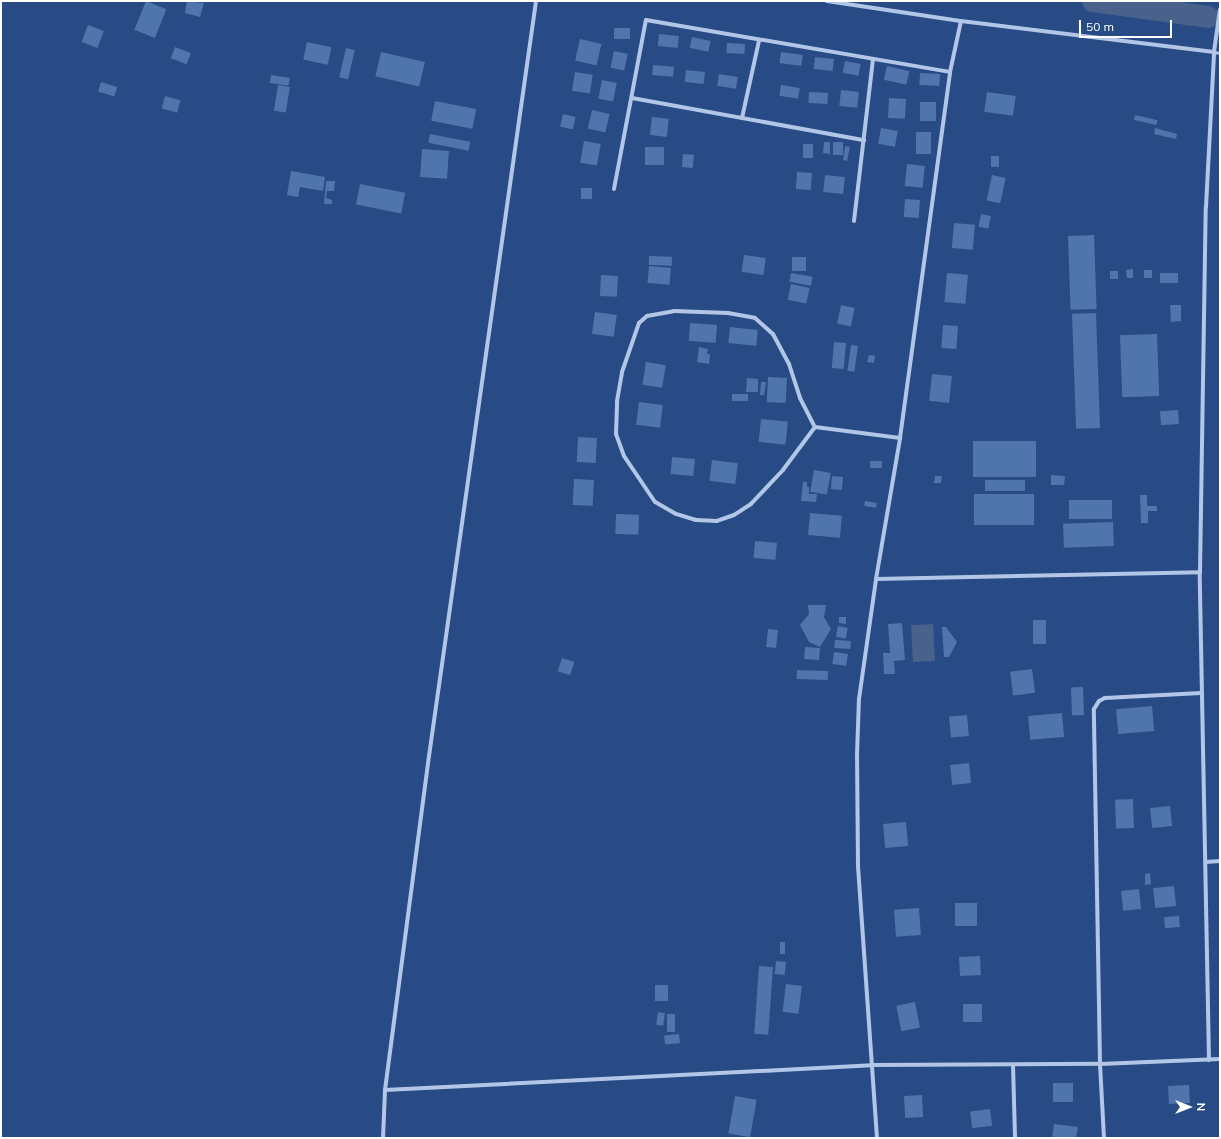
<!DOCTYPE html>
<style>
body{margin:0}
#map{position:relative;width:1221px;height:1139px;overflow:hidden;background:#284b85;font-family:Mulish,sans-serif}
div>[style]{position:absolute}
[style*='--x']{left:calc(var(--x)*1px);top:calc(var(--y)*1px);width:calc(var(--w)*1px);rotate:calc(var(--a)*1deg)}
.water>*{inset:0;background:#49628c;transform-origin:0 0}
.river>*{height:22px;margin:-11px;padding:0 11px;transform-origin:11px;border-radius:11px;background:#49628c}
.building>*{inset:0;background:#5074ac;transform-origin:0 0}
.service>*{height:3px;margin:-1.5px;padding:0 1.5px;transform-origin:1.5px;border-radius:1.5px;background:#b2c7e7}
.minor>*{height:4px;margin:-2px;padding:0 2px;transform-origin:2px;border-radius:2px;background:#b2c7e7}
span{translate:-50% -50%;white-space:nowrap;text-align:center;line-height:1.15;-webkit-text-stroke:3px #284b85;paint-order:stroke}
.frame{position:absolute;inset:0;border:2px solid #fff;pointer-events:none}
.north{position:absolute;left:1169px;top:1087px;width:40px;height:40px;-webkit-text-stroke:3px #284b85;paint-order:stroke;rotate:90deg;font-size:11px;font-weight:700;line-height:16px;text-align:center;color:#fff}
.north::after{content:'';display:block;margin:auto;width:14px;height:18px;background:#fff;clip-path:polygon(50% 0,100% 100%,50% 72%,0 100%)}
.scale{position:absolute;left:1079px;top:20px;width:93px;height:18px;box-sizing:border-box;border:2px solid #fff;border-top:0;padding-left:5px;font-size:12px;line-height:14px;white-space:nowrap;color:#fff;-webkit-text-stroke:3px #284b85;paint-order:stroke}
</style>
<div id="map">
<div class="water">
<i style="left:933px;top:624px;width:37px;height:22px;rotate:87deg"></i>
</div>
<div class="river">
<i style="--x:1093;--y:1;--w:116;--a:7.9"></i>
</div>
<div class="building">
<i style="left:146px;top:1px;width:22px;height:31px;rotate:22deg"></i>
<i style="clip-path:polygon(187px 1px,204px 3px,200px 17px,185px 13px)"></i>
<i style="left:88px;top:25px;width:17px;height:18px;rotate:21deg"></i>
<i style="left:614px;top:28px;width:16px;height:11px"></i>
<i style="left:659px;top:34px;width:20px;height:12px;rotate:6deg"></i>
<i style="left:692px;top:37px;width:19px;height:11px;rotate:12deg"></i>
<i style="left:580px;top:39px;width:22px;height:22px;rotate:13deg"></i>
<i style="left:307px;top:42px;width:25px;height:18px;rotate:12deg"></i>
<i style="left:727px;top:43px;width:18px;height:10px;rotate:3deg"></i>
<i style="left:175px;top:47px;width:17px;height:12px;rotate:21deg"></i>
<i style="left:346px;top:48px;width:9px;height:30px;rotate:13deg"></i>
<i style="left:614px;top:51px;width:14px;height:17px;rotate:12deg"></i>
<i style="left:381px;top:52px;width:45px;height:25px;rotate:13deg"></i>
<i style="left:781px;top:52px;width:22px;height:11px;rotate:8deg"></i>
<i style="left:815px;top:57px;width:19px;height:12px;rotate:6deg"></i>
<i style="left:845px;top:61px;width:16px;height:12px;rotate:11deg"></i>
<i style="left:653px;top:65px;width:21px;height:10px;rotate:5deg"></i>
<i style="left:887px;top:66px;width:23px;height:14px;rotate:13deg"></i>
<i style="left:686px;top:70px;width:19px;height:12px;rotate:6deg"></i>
<i style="left:575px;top:72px;width:18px;height:19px;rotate:9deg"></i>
<i style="left:920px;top:73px;width:20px;height:12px;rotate:3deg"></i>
<i style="left:719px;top:74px;width:19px;height:12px;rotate:9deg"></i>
<i style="left:271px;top:75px;width:19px;height:8px;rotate:9deg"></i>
<i style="left:602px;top:80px;width:15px;height:19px;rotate:11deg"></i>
<i style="left:101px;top:82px;width:17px;height:10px;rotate:17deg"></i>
<i style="left:278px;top:85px;width:12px;height:26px;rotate:9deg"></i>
<i style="left:781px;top:85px;width:19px;height:11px;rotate:9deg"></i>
<i style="left:841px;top:90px;width:18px;height:16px;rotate:6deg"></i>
<i style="left:809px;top:92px;width:19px;height:11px;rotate:3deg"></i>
<i style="left:987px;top:92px;width:29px;height:20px;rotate:8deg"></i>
<i style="left:165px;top:96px;width:16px;height:13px;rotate:15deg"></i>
<i style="left:889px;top:98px;width:17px;height:20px;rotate:3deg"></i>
<i style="left:435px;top:101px;width:42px;height:20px;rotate:11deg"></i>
<i style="left:920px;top:102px;width:16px;height:19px"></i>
<i style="left:592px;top:110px;width:18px;height:19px;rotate:13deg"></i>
<i style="left:563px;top:114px;width:13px;height:13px;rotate:13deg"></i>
<i style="left:1135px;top:115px;width:23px;height:5px;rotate:13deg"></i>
<i style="left:652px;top:117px;width:17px;height:18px;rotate:7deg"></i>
<i style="left:881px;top:128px;width:17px;height:16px;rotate:10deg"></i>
<i style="clip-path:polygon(1155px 128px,1177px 134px,1176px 139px,1154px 134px)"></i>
<i style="left:916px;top:132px;width:15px;height:22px"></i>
<i style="left:430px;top:134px;width:41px;height:9px;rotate:11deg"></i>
<i style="left:584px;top:141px;width:17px;height:22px;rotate:10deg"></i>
<i style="clip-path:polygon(824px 142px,830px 142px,830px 154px,823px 153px)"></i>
<i style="left:833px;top:142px;width:10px;height:13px"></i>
<i style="left:803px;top:144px;width:10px;height:14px"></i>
<i style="clip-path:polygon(845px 146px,850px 147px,847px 161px,843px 160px)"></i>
<i style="left:645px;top:147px;width:19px;height:18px"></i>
<i style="left:422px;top:149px;width:27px;height:28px;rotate:4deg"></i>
<i style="left:683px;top:154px;width:11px;height:13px;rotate:5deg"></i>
<i style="left:991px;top:156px;width:8px;height:11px"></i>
<i style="left:907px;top:164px;width:18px;height:22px;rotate:6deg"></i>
<i style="clip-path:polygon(291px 171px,325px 177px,323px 191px,300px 187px,298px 197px,287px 195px)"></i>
<i style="left:797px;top:172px;width:15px;height:17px;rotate:4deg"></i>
<i style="left:825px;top:175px;width:20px;height:17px;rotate:6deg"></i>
<i style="left:992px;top:175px;width:14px;height:26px;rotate:12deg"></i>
<i style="clip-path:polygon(326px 181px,335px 181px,334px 191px,327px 191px,326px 198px,332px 200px,332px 204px,324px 204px)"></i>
<i style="left:360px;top:184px;width:46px;height:21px;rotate:11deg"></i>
<i style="left:581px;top:188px;width:11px;height:11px"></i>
<i style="left:905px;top:199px;width:15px;height:18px;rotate:4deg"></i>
<i style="left:981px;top:214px;width:10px;height:13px;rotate:11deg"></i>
<i style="left:954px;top:223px;width:21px;height:25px;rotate:5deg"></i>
<i style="left:1094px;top:235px;width:74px;height:26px;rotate:88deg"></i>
<i style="left:744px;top:255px;width:22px;height:17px;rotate:8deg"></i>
<i style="left:649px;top:256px;width:23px;height:9px;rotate:2deg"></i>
<i style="left:792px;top:257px;width:14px;height:14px"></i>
<i style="left:649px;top:266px;width:22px;height:17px;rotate:5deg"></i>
<i style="clip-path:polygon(1133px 269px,1133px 278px,1127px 278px,1126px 270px)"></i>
<i style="left:1144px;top:270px;width:8px;height:8px"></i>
<i style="left:1110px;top:271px;width:8px;height:8px"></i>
<i style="left:791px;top:273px;width:22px;height:9px;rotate:10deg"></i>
<i style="left:947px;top:273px;width:21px;height:29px;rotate:5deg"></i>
<i style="left:1178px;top:273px;width:10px;height:18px;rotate:90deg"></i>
<i style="left:601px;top:275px;width:17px;height:21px;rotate:3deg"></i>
<i style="left:791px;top:284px;width:19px;height:16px;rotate:12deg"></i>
<i style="left:841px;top:305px;width:14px;height:19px;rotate:12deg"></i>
<i style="clip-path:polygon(1170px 305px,1181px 305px,1181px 321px,1171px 322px)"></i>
<i style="left:595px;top:312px;width:22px;height:22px;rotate:8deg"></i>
<i style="left:1096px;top:313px;width:115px;height:24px;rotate:88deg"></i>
<i style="left:690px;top:323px;width:27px;height:18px;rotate:4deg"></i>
<i style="left:943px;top:325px;width:15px;height:23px;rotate:4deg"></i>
<i style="left:730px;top:327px;width:28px;height:16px;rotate:6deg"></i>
<i style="left:1157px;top:334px;width:62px;height:37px;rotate:88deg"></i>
<i style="left:834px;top:342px;width:12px;height:26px;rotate:5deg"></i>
<i style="left:851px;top:345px;width:7px;height:26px;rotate:8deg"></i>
<i style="clip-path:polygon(699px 347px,708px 349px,707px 354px,710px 354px,709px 364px,697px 362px)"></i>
<i style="clip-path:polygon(869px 355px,875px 356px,874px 363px,867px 362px)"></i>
<i style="left:646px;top:362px;width:20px;height:23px;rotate:9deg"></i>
<i style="left:932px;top:374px;width:20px;height:27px;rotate:6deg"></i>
<i style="left:768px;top:377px;width:19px;height:25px;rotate:3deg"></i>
<i style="clip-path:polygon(747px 378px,758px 379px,758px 392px,746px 392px)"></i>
<i style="clip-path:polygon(761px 382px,766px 382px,764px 395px,760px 395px)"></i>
<i style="left:732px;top:394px;width:16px;height:7px"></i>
<i style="left:639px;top:402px;width:24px;height:23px;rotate:7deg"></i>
<i style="left:1178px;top:410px;width:14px;height:18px;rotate:86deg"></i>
<i style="left:761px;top:419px;width:27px;height:23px;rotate:6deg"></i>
<i style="left:578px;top:437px;width:19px;height:25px;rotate:3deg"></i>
<i style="left:973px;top:441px;width:63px;height:36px"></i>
<i style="left:672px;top:457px;width:23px;height:17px;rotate:5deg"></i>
<i style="left:712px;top:460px;width:26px;height:21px;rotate:7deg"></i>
<i style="left:870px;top:461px;width:12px;height:7px"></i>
<i style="left:814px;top:470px;width:17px;height:22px;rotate:10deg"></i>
<i style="clip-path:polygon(1051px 475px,1065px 476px,1064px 485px,1051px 485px)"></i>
<i style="left:832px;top:476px;width:11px;height:13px;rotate:5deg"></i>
<i style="clip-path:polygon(935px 476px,942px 476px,941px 483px,934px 483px)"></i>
<i style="left:574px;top:479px;width:20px;height:26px;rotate:3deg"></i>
<i style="left:985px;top:480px;width:40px;height:11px"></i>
<i style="clip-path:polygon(803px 482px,807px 482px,807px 487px,809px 487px,809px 494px,817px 494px,816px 502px,801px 501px)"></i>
<i style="left:974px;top:494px;width:60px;height:31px"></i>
<i style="clip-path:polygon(1140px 495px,1147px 495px,1147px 506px,1157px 506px,1157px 511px,1148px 511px,1148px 523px,1141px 523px)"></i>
<i style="left:1112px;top:500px;width:19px;height:43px;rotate:90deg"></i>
<i style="left:865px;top:501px;width:12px;height:5px;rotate:9deg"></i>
<i style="left:810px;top:513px;width:32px;height:22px;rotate:5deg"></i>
<i style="left:616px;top:514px;width:23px;height:20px;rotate:2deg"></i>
<i style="left:1113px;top:522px;width:24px;height:50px;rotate:88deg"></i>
<i style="left:755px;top:541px;width:22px;height:17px;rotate:5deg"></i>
<i style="clip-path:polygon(808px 605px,826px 605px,824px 617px,831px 629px,820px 647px,809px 642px,800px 625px,809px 614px)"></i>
<i style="clip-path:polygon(839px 617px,846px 617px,846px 624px,839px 623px)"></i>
<i style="left:1033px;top:620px;width:13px;height:24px"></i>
<i style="clip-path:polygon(902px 623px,905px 660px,894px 661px,895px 674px,884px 674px,883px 653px,890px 653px,888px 624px)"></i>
<i style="left:838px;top:626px;width:10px;height:11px;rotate:11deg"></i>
<i style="clip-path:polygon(942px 627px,946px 627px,957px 642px,949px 657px,944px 657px)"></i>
<i style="left:768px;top:629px;width:10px;height:18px;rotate:6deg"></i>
<i style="left:835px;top:640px;width:16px;height:8px;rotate:4deg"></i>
<i style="left:805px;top:647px;width:15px;height:12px;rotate:4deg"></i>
<i style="left:834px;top:652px;width:14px;height:12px;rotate:8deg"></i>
<i style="left:562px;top:658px;width:13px;height:14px;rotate:18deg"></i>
<i style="left:1032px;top:669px;width:24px;height:22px;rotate:83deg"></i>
<i style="left:797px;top:670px;width:31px;height:9px;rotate:2deg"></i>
<i style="left:1083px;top:687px;width:28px;height:12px;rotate:88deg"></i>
<i style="left:1152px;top:706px;width:25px;height:36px;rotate:85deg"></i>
<i style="left:1062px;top:713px;width:24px;height:34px;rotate:85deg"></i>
<i style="left:967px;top:715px;width:21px;height:18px;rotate:85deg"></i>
<i style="left:969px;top:763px;width:20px;height:19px;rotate:84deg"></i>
<i style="left:1133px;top:799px;width:29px;height:18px;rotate:88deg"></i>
<i style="left:1170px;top:806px;width:20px;height:20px;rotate:84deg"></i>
<i style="left:906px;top:822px;width:24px;height:23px;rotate:85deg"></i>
<i style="clip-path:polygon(1150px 873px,1151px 884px,1145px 885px,1145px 874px)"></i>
<i style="left:1174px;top:886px;width:20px;height:21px;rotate:84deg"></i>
<i style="left:1139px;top:889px;width:20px;height:18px;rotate:84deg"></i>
<i style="left:977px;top:903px;width:23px;height:22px;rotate:90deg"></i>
<i style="left:919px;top:908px;width:27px;height:25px;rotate:86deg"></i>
<i style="left:1179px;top:916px;width:11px;height:15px;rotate:85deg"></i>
<i style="left:780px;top:942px;width:5px;height:12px"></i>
<i style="left:980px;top:956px;width:19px;height:21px;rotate:87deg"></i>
<i style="left:776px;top:961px;width:10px;height:13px;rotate:6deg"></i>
<i style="left:759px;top:966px;width:14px;height:68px;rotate:4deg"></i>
<i style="left:786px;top:984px;width:16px;height:28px;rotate:7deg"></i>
<i style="left:655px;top:985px;width:13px;height:16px"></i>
<i style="left:915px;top:1002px;width:26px;height:19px;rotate:79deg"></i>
<i style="left:963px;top:1004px;width:19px;height:18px"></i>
<i style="left:658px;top:1012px;width:7px;height:13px;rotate:8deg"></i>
<i style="left:667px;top:1014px;width:8px;height:18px"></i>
<i style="left:679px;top:1034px;width:9px;height:15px;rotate:84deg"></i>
<i style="left:1053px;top:1083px;width:20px;height:19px"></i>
<i style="left:1189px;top:1085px;width:18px;height:21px;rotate:87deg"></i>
<i style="left:922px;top:1095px;width:22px;height:18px;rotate:87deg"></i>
<i style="left:735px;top:1096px;width:22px;height:38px;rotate:10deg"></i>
<i style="left:990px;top:1109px;width:17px;height:20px;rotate:83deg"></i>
<i style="clip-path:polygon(1054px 1124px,1078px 1127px,1076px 1138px,1052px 1138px)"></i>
</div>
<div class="service">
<i style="--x:1214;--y:52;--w:6;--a:9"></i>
</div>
<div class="minor">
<i style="--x:827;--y:1;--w:135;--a:8.5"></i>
<i style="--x:961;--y:21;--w:255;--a:7"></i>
<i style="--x:632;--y:98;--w:236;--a:10.3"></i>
<i style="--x:742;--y:118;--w:79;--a:-77.6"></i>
<i style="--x:614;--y:189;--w:172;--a:-79.3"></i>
<i style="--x:646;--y:20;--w:308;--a:9.7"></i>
<i style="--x:854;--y:221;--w:162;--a:-83.3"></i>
<i style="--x:674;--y:311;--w:54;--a:2.1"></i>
<i style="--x:728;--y:313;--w:27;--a:10"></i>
<i style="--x:755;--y:318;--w:24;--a:42"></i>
<i style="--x:773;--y:334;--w:34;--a:62"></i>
<i style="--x:789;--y:364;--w:36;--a:72"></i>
<i style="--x:800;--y:398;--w:33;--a:63"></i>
<i style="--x:815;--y:427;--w:54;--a:126.7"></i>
<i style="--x:783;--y:470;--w:47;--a:133.3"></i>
<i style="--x:751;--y:504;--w:20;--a:147"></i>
<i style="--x:734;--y:515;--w:18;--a:161"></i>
<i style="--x:717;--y:521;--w:21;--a:-177"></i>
<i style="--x:696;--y:520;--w:21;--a:-163"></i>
<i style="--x:676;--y:514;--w:24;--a:-150"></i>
<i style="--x:655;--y:502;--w:55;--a:-124"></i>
<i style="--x:624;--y:456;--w:23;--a:-110"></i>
<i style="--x:616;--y:434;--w:33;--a:-88"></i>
<i style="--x:617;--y:401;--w:29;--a:-80"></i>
<i style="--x:622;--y:372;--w:52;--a:-70.9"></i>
<i style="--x:639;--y:323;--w:11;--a:-41"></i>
<i style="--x:647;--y:316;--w:27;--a:-10"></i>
<i style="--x:815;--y:427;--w:86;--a:7.4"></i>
<i style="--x:876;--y:579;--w:324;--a:-1.2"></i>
<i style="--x:1206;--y:862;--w:14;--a:-4"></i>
<i style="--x:1209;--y:1060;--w:488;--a:-91.1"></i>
<i style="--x:1200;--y:572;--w:365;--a:-89.1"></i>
<i style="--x:1206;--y:207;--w:155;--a:-87"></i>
<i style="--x:1214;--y:52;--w:43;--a:-82.1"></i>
<i style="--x:1013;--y:1065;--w:73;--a:88.4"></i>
<i style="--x:385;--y:1090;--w:487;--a:-2.9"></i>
<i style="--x:871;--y:1065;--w:229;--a:-0.3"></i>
<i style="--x:1100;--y:1064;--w:120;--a:-2.4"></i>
<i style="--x:383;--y:1138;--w:48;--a:-87.6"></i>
<i style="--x:385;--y:1090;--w:337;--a:-82.5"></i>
<i style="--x:429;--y:756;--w:763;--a:-81.93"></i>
<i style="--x:877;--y:1138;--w:273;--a:-94"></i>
<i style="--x:858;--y:866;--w:111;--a:-90.5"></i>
<i style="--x:857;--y:755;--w:56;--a:-88"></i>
<i style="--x:859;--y:699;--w:121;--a:-81.9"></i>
<i style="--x:876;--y:579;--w:143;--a:-80.3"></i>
<i style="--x:900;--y:438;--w:369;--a:-82.2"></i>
<i style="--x:950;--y:72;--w:52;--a:-77.8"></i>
<i style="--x:1104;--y:1138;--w:74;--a:-93.1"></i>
<i style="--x:1100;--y:1064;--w:355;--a:-91"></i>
<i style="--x:1094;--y:709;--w:9;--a:-58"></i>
<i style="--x:1099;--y:701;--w:7;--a:-27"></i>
<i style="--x:1105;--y:698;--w:96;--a:-3"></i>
</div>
<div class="frame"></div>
<div class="north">N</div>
<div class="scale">50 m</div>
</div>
